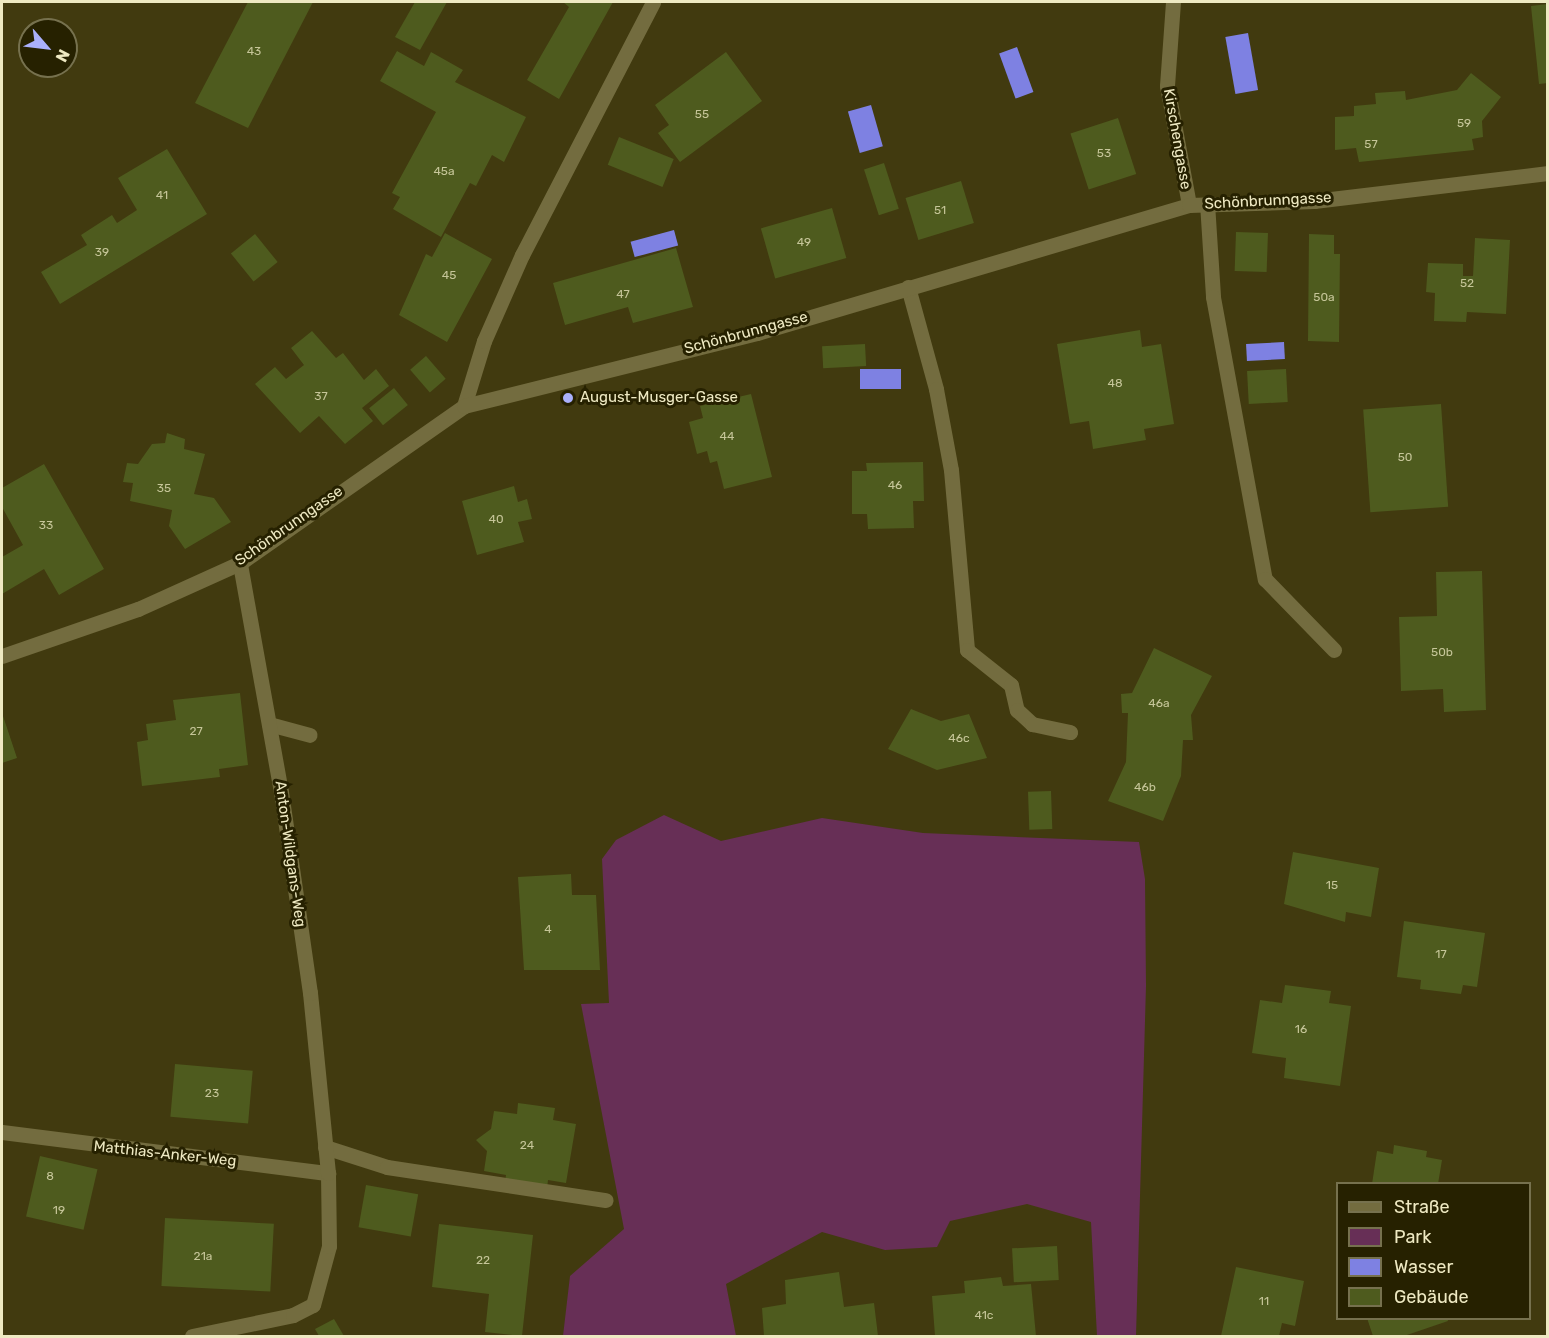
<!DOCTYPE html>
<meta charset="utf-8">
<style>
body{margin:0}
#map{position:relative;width:1549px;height:1338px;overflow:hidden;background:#413a0f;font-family:Rubik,sans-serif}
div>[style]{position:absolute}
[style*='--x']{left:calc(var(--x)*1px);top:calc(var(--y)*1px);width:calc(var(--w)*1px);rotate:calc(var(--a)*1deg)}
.green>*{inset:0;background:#672f56}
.water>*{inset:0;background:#7e81e2;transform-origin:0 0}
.building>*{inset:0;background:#4e5b1e;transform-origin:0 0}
.service>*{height:15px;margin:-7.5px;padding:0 7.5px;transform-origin:7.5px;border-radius:7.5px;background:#736c3f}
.minor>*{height:15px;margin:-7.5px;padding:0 7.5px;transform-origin:7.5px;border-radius:7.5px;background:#736c3f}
.dots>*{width:16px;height:16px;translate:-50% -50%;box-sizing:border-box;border:3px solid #262100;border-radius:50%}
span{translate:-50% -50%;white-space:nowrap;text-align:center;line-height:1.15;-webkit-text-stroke:6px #262100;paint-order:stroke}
.number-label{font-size:12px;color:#c6c699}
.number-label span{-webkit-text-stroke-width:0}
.street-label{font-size:15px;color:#eee9c2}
.poi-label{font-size:15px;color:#eee9c2}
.left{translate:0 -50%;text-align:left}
.frame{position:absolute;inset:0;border:3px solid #eee9c2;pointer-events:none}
.legend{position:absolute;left:1336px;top:1182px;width:195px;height:138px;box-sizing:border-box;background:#262100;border:2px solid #76714e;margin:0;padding:8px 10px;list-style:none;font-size:18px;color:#eee9c2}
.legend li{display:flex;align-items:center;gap:12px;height:30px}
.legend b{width:30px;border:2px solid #76714e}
.north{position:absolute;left:18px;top:18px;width:60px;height:60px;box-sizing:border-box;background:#262100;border:2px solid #76714e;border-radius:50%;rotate:118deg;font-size:16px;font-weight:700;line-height:24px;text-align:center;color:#eee9c2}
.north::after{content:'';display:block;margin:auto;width:21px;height:27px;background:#aab0fb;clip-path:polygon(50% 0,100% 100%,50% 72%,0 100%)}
</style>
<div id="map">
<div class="green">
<i style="clip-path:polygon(664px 815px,721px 841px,822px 818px,923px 833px,1139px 842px,1145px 879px,1146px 986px,1136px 1336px,1097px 1336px,1091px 1222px,1027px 1204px,950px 1221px,937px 1247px,885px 1250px,822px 1232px,726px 1284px,736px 1336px,563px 1336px,570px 1276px,624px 1229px,581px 1004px,609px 1003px,602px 859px,616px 840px)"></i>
</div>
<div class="water">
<i style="left:1248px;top:33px;width:58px;height:23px;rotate:80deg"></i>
<i style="left:1017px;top:47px;width:48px;height:19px;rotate:70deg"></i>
<i style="left:871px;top:105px;width:43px;height:24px;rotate:74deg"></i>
<i style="left:674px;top:230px;width:16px;height:45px;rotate:75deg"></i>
<i style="left:1284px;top:342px;width:17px;height:38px;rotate:87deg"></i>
<i style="left:901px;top:369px;width:20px;height:41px;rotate:90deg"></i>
</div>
<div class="building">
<i style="clip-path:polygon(248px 2px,313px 2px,248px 128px,195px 103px)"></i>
<i style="clip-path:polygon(415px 2px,447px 2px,420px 50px,395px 37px)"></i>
<i style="clip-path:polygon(563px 2px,613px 2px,559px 99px,527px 80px,569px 7px)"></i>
<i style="clip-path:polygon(1548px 4px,1548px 83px,1539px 84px,1531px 6px)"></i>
<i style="clip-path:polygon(397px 51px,424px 66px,431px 52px,463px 70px,455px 82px,526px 117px,504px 162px,492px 155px,476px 186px,470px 183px,441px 237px,393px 209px,400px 197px,392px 193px,436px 112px,380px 81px)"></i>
<i style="clip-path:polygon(726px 52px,762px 101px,680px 162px,658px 133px,669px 125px,655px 105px)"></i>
<i style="clip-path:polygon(1471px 73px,1501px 97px,1482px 121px,1483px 137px,1472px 139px,1474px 150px,1359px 162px,1356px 148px,1335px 150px,1335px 117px,1354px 116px,1354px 106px,1376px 104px,1375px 93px,1405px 91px,1406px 100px,1457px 90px)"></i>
<i style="left:1118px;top:118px;width:59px;height:50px;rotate:72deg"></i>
<i style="left:619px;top:137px;width:59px;height:30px;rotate:22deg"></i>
<i style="clip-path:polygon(167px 149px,207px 214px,60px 304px,41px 272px,87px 245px,81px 235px,112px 215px,117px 223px,137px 210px,118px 178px)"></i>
<i style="left:884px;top:163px;width:48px;height:21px;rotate:72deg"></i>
<i style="left:961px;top:181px;width:44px;height:58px;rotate:73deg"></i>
<i style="left:832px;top:208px;width:52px;height:74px;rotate:74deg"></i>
<i style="left:1236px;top:232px;width:32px;height:39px;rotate:2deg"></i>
<i style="clip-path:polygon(445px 233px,492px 259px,447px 342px,399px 315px,426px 254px,432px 257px)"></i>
<i style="left:255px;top:234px;width:36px;height:31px;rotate:51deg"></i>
<i style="clip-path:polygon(1309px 234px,1334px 235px,1334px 254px,1340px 254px,1339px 342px,1308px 341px)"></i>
<i style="clip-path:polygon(1475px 238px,1510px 240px,1506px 314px,1467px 312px,1466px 322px,1434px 321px,1435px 293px,1426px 292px,1428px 263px,1463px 264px,1463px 276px,1473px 276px)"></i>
<i style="clip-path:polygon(676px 248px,693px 307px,633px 323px,628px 307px,565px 325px,553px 283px)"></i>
<i style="clip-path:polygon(1140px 330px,1142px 347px,1161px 344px,1174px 424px,1144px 429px,1146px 440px,1093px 449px,1089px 421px,1070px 424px,1057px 344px)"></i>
<i style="clip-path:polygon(312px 331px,336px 358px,343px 353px,364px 380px,376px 369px,389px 386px,362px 408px,373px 421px,345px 444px,319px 416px,300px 433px,255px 384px,275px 367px,286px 379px,304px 365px,291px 348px)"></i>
<i style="left:865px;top:344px;width:22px;height:43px;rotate:87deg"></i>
<i style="left:426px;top:356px;width:30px;height:21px;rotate:49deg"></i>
<i style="left:1286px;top:369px;width:33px;height:39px;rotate:87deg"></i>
<i style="left:394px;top:388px;width:22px;height:32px;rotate:51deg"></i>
<i style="clip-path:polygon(751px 394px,772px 477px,724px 489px,717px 461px,710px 463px,707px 451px,697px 454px,689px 422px,703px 418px,700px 406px)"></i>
<i style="left:1441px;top:404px;width:103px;height:78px;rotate:86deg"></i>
<i style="clip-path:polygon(167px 433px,185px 439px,184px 449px,205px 454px,194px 494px,214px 498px,231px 522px,185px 549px,169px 526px,172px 510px,130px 501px,133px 483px,123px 482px,127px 463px,138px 464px,152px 444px,165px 443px)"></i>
<i style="clip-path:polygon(923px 462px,924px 501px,913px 501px,914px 528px,868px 529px,867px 514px,852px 514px,852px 471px,867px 471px,866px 463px)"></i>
<i style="clip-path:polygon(44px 464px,104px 569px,59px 595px,44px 569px,2px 594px,2px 557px,23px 545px,2px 507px,2px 488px)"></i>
<i style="clip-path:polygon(514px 486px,518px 502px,527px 499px,532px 519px,518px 522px,524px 542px,477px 555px,462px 501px)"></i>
<i style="clip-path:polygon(1482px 571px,1486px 710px,1444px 712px,1443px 689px,1401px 691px,1399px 617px,1437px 616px,1436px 572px)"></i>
<i style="clip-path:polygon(1154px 648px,1212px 676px,1191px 715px,1193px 740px,1183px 740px,1181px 776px,1163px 821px,1108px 801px,1126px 762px,1128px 713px,1122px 713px,1121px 694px,1132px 693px)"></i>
<i style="clip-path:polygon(240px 693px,248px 765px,219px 769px,220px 777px,142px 786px,137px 742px,148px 740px,146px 724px,176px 720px,173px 700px)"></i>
<i style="clip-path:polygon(911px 709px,941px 721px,969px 714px,987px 758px,937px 770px,888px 749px)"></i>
<i style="clip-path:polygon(2px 713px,17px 758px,2px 763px)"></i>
<i style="left:1051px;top:791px;width:38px;height:23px;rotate:88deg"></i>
<i style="clip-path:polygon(1293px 852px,1379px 868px,1371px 917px,1346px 912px,1345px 922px,1284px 904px)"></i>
<i style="clip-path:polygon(571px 874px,572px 895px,596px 895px,600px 970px,524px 970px,518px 877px)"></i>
<i style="clip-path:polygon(1404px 921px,1485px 933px,1477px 987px,1463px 985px,1461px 994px,1420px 989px,1421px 980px,1397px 977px)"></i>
<i style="clip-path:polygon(1285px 985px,1331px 991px,1329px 1003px,1351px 1006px,1340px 1086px,1284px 1078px,1286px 1058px,1252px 1053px,1260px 1000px,1282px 1003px)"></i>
<i style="left:175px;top:1064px;width:78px;height:53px;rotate:5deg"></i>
<i style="clip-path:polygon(518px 1103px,555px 1108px,553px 1120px,576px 1124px,566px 1183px,548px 1180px,547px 1189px,505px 1182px,506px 1175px,484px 1171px,487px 1151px,476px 1140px,491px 1129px,494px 1111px,517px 1114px)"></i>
<i style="clip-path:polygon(1394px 1145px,1427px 1151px,1426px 1157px,1442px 1160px,1438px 1184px,1372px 1184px,1377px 1151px,1393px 1154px)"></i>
<i style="left:40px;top:1156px;width:59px;height:62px;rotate:13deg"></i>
<i style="left:366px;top:1185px;width:53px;height:43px;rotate:10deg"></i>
<i style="left:165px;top:1218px;width:109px;height:68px;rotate:3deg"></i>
<i style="clip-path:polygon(439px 1224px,533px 1235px,522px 1336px,485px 1332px,489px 1294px,432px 1287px)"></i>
<i style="left:1057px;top:1246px;width:34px;height:45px;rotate:87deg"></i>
<i style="clip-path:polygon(1236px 1267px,1304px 1281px,1295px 1326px,1282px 1323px,1279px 1336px,1221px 1336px)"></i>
<i style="clip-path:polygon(839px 1272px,844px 1307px,874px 1303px,878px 1336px,764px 1336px,762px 1308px,786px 1304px,785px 1280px)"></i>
<i style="clip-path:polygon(1001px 1277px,1003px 1286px,1031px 1284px,1036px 1336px,935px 1336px,932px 1296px,965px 1293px,964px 1281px)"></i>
<i style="clip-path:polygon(1367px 1318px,1447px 1318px,1448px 1321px,1404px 1336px,1373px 1336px)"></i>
<i style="clip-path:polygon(334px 1319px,344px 1336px,319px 1336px,315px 1329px)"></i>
</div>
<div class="service">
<i style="--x:1207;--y:203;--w:94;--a:86.3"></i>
<i style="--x:1213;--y:297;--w:287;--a:79.6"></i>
<i style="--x:1265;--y:579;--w:99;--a:45.8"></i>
<i style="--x:908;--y:287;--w:106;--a:74.6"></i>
<i style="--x:936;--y:389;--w:82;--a:79.5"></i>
<i style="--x:951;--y:470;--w:181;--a:84.9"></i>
<i style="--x:967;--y:650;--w:56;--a:38.5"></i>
<i style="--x:1011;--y:685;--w:26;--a:77"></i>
<i style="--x:1017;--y:710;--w:21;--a:43"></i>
<i style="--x:1032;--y:724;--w:39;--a:12"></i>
</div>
<div class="minor">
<i style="--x:1173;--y:2;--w:84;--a:94.1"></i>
<i style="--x:1167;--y:86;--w:121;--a:79.5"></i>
<i style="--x:464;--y:406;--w:68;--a:-72.9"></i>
<i style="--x:484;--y:341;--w:94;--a:-66.2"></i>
<i style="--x:522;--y:255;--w:285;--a:-62.6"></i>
<i style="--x:2;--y:656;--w:144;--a:-19.1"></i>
<i style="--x:138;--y:609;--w:112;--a:-24.3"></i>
<i style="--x:240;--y:563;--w:274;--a:-35"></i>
<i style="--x:464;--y:406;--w:302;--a:-14"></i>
<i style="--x:757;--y:333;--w:451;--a:-16.5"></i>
<i style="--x:1189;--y:205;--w:125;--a:-1.8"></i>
<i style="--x:1314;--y:201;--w:236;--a:-6.8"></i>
<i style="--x:269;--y:724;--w:42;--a:15"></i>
<i style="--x:2;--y:1132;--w:329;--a:7.2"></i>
<i style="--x:325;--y:1147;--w:65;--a:17.9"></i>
<i style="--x:387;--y:1167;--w:221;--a:8.6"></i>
<i style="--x:192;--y:1336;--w:103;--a:-11.7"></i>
<i style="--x:293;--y:1315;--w:22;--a:-27"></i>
<i style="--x:313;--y:1305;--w:61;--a:-74.8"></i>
<i style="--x:329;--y:1246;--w:73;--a:-90.8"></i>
<i style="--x:328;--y:1173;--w:181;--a:-95.7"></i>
<i style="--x:310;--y:993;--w:203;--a:-98.2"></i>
<i style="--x:281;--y:792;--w:233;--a:-100.2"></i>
</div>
<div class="dots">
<i style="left:568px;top:398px;background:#aab0fb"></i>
</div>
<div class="number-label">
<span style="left:254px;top:52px">43</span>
<span style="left:702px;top:115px">55</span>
<span style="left:1464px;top:124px">59</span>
<span style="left:1371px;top:145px">57</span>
<span style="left:1104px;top:154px">53</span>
<span style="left:444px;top:172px">45a</span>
<span style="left:162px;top:196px">41</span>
<span style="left:940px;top:211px">51</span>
<span style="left:804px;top:243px">49</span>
<span style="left:102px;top:253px">39</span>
<span style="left:449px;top:276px">45</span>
<span style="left:1467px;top:284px">52</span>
<span style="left:623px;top:295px">47</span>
<span style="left:1324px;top:298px">50a</span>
<span style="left:1115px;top:384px">48</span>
<span style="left:321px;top:397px">37</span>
<span style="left:727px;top:437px">44</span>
<span style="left:1405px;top:458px">50</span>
<span style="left:895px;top:486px">46</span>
<span style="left:164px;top:489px">35</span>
<span style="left:496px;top:520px">40</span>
<span style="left:46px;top:526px">33</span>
<span style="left:1442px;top:653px">50b</span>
<span style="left:1159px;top:704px">46a</span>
<span style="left:196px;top:732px">27</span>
<span style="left:959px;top:739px">46c</span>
<span style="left:1145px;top:788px">46b</span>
<span style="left:1332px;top:886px">15</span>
<span style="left:548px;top:930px">4</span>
<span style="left:1441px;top:955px">17</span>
<span style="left:1301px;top:1030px">16</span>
<span style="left:212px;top:1094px">23</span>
<span style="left:527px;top:1146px">24</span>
<span style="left:50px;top:1177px">8</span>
<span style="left:59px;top:1211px">19</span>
<span style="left:203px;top:1257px">21a</span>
<span style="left:483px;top:1261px">22</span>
<span style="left:1264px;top:1302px">11</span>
<span style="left:984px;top:1316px">41c</span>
</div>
<div class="street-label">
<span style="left:1177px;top:139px;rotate:80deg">Kirschengasse</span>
<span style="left:1268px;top:201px;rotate:-3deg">Schönbrunngasse</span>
<span style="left:746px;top:333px;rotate:-15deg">Schönbrunngasse</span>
<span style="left:289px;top:526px;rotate:-35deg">Schönbrunngasse</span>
<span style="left:290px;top:854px;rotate:82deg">Anton-Wildgans-Weg</span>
<span style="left:165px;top:1154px;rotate:6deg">Matthias-Anker-Weg</span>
</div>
<div class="poi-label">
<span class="left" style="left:580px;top:398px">August-Musger-Gasse</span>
</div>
<div class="frame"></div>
<ul class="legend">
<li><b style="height:8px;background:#736c3f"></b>Straße</li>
<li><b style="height:16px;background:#672f56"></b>Park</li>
<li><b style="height:16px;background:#7e81e2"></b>Wasser</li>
<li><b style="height:16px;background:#4e5b1e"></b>Gebäude</li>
</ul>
<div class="north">N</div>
</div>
